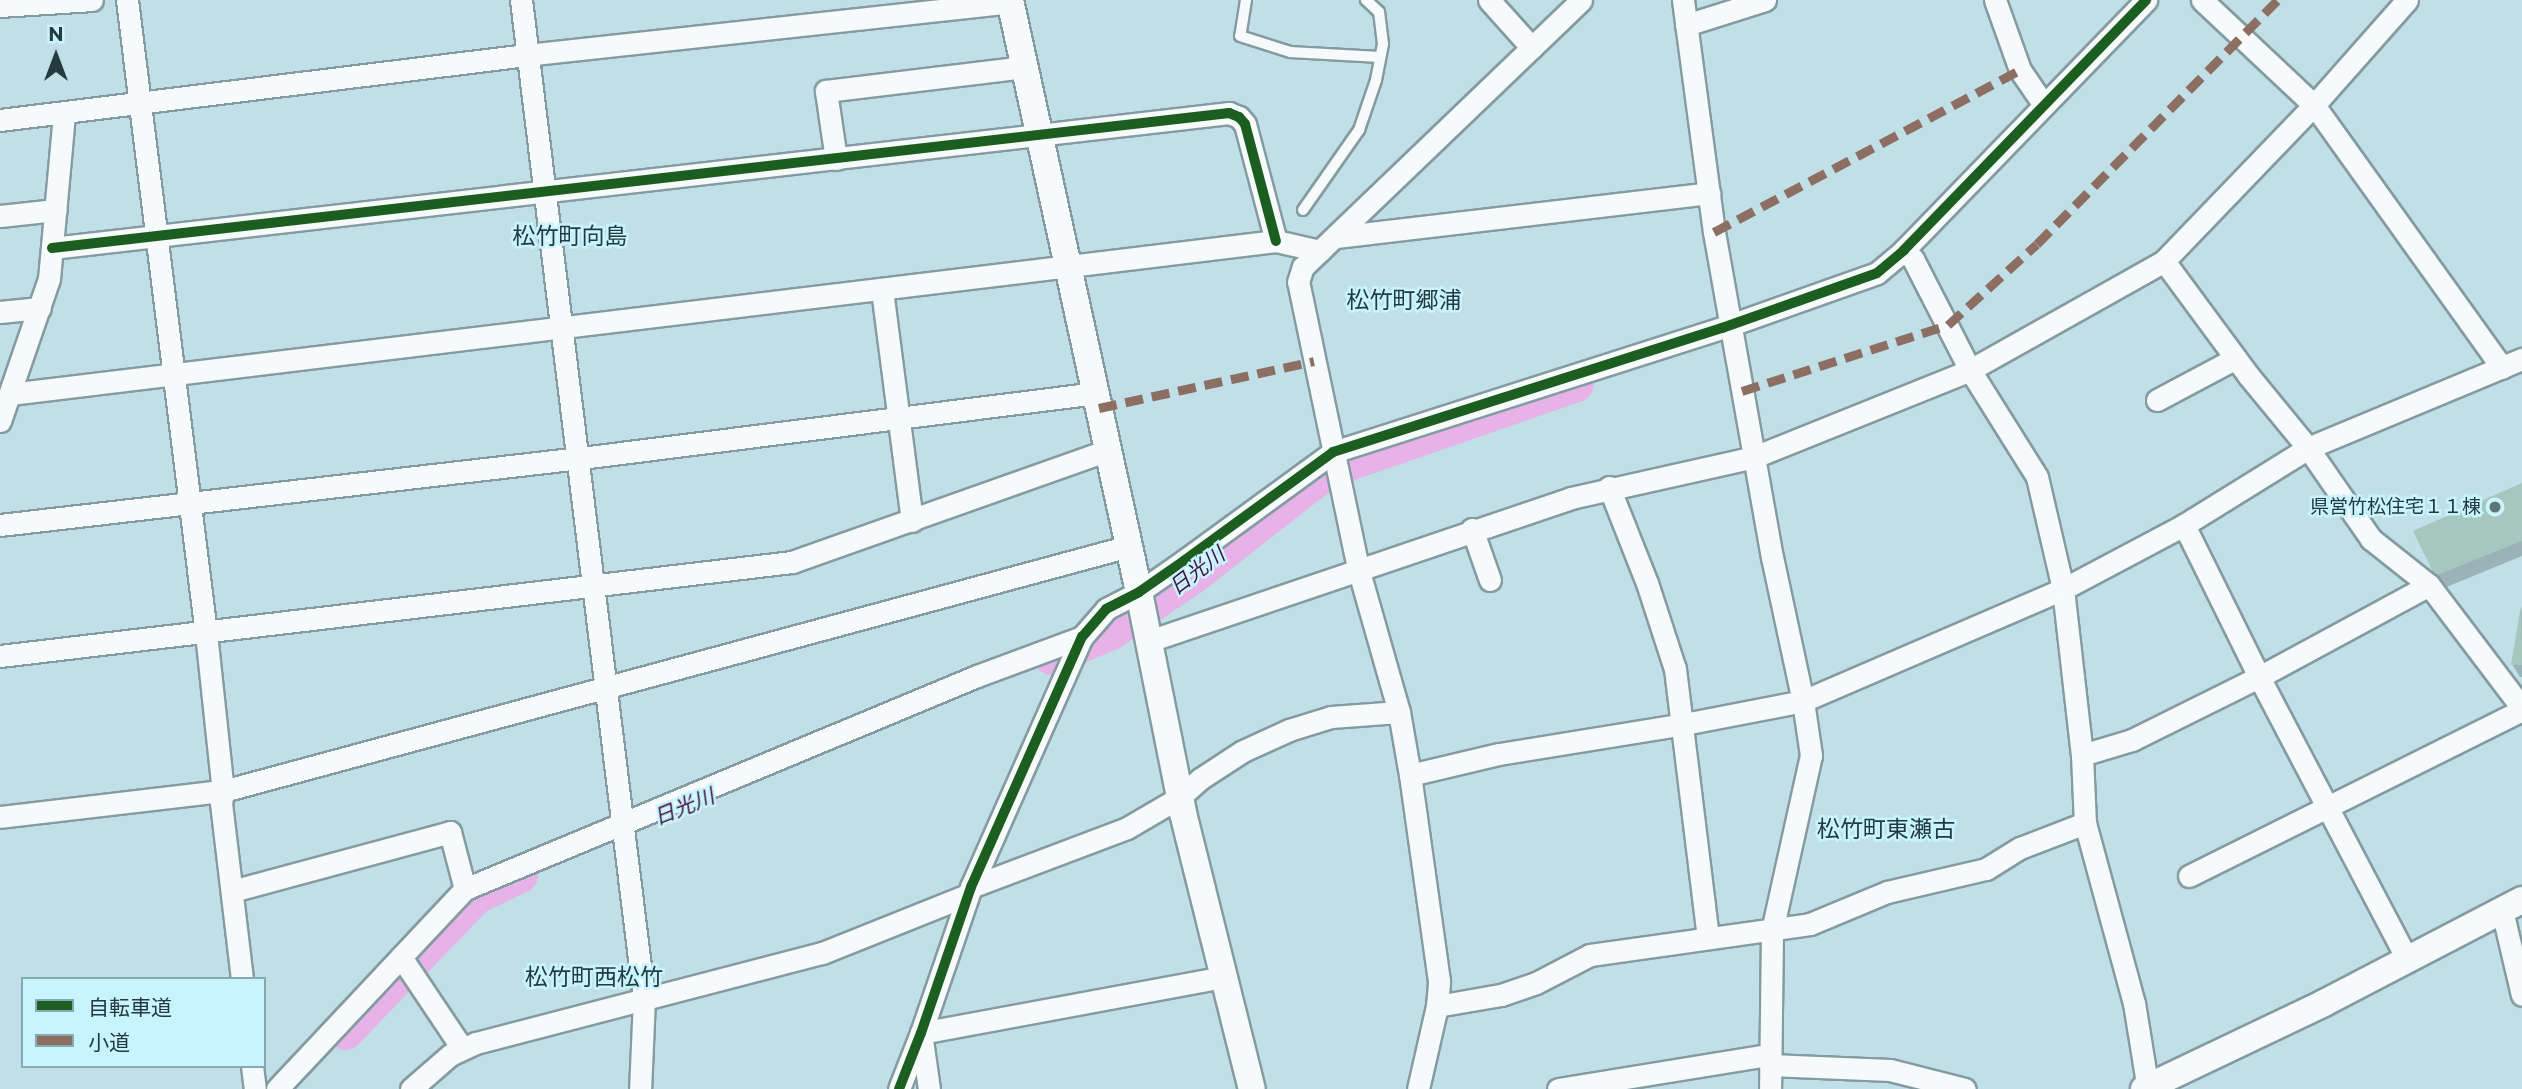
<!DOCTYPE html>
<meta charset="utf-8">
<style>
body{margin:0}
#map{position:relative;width:2522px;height:1089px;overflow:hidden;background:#c1dfe6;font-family:Montserrat,"Noto Sans JP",sans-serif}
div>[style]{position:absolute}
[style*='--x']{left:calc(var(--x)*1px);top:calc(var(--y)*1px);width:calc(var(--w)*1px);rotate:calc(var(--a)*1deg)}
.shadow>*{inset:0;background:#0003}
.river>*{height:35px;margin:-17.5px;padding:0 17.5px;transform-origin:17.5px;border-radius:17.5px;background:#e6b2e7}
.building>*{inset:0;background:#a6c7bd}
.roads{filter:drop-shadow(2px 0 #849ba1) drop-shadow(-2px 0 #849ba1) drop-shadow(0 2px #849ba1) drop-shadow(0 -2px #849ba1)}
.service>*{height:10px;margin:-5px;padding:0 5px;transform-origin:5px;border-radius:5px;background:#f6fafb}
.minor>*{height:21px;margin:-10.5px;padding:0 10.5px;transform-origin:10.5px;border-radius:10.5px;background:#f6fafb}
.tertiary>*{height:26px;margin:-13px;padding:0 13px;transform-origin:13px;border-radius:13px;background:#f6fafb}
.quiet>*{height:9px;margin-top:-4.5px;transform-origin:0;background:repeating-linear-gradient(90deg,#8d6e63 0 18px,transparent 0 27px)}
.cycleway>*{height:10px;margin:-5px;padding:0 5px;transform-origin:5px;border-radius:5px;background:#1b5e20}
.dots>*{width:19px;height:19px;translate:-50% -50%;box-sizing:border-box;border:4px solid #c8f4fe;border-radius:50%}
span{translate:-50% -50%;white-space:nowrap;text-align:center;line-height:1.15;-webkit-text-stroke:5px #c8f4fe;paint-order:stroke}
.poi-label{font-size:19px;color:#243a3f}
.right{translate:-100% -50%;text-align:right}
.water-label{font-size:21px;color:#44103f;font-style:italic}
.quarter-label{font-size:23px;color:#243a3f}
.legend{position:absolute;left:21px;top:977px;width:245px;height:91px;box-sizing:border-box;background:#c8f4fe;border:2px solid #86aab2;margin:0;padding:9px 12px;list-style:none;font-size:21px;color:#243a3f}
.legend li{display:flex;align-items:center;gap:14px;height:35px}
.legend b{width:35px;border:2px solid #86aab2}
.north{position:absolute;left:21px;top:21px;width:70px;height:70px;-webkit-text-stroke:5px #c8f4fe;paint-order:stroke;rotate:0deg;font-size:19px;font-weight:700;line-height:28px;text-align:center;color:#243a3f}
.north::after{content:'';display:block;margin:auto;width:24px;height:32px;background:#243a3f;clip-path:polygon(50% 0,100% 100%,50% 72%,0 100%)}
</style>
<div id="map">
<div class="shadow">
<i style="clip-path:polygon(2522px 485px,2522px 556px,2444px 588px,2437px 575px)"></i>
<i style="clip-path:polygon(2522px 607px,2522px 677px,2520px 677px,2512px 664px)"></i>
</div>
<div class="river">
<i style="--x:1051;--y:657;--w:65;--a:-22.6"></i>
<i style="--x:1111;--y:632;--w:101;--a:-34.5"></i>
<i style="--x:1194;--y:575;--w:170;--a:-38.1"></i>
<i style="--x:1328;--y:470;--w:262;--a:-19.1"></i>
<i style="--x:345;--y:1032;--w:189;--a:-46.1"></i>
<i style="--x:476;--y:896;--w:49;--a:-25.5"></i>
</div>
<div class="building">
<i style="clip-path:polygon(2522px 483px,2522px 541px,2435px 576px,2413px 531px)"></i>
<i style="clip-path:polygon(2521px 605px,2522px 665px,2511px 665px)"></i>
</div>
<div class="roads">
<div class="service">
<i style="--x:1246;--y:0;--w:36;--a:99"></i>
<i style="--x:1240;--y:36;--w:52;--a:17.7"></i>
<i style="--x:1290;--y:52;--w:90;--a:3.2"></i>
<i style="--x:1303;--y:210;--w:98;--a:-55"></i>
<i style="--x:1359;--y:130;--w:53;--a:-71.2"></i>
<i style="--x:1376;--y:80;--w:37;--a:-79"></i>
<i style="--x:1383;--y:44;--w:32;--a:-97"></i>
<i style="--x:1379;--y:12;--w:18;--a:-137"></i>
</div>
<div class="minor">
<i style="--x:127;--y:0;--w:638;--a:82.89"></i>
<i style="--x:206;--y:633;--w:159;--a:83.9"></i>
<i style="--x:223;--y:791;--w:12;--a:99"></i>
<i style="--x:221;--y:803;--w:177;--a:83.2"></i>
<i style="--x:521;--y:0;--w:1007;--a:82.98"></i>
<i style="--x:644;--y:999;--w:90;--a:92.5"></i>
<i style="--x:1489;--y:0;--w:64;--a:48.1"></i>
<i style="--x:1683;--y:0;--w:234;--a:82.4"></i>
<i style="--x:1714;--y:232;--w:330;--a:79.9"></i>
<i style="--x:1772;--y:557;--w:147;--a:77.9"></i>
<i style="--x:1803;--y:701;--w:55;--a:81.6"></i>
<i style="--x:1811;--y:755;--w:180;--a:102.5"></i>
<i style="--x:1772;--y:931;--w:158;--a:90.7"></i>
<i style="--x:1995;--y:0;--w:74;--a:70.3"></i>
<i style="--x:2020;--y:70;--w:42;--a:55.6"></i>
<i style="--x:2202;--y:0;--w:154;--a:43.2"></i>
<i style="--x:2314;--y:105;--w:323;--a:54.4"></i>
<i style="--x:2407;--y:0;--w:140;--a:131.5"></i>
<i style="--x:2314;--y:105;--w:216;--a:133.9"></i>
<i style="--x:2164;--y:261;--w:142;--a:53.6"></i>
<i style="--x:2248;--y:375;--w:94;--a:50.6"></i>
<i style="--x:2308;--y:448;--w:111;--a:55.3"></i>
<i style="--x:2371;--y:539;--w:74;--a:38.4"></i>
<i style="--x:2429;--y:585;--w:154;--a:52.9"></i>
<i style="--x:0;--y:6;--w:92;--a:-3.7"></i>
<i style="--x:1686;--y:25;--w:83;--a:-17.6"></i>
<i style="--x:0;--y:120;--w:530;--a:-7.04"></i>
<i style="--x:526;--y:55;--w:488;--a:-6.2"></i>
<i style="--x:836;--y:159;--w:69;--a:-98.4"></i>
<i style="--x:826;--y:91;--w:200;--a:-6.9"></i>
<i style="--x:0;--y:216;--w:56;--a:-6.1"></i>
<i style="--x:1336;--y:237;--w:376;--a:-6.7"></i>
<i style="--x:52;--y:248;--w:1185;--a:-6.54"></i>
<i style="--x:1229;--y:113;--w:11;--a:22"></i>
<i style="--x:1239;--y:117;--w:9;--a:49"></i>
<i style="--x:1245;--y:124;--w:121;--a:75.2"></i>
<i style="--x:1904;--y:250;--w:13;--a:45"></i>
<i style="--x:1913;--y:259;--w:125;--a:62.8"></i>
<i style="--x:1970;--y:370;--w:126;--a:57.9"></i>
<i style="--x:2037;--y:477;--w:115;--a:76.9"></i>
<i style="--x:2063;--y:589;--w:167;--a:83.5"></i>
<i style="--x:2082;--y:755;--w:68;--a:87.5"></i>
<i style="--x:2085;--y:823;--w:187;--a:74.8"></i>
<i style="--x:2134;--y:1003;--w:87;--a:80.8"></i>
<i style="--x:882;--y:290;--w:233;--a:82.6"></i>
<i style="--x:0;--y:312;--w:40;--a:-5.7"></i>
<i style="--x:10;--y:394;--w:1275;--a:-6.89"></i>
<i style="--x:1276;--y:241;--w:45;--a:12.8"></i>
<i style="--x:2157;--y:400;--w:89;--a:-28"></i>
<i style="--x:0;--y:421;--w:150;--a:-71"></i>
<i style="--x:49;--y:279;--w:167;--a:-84.8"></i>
<i style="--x:1609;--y:487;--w:103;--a:68.4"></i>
<i style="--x:1647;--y:583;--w:90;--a:72"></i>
<i style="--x:1675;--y:669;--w:270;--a:83"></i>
<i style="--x:0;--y:525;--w:593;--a:-6.59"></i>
<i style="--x:589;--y:457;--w:511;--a:-7.19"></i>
<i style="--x:2184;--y:525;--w:169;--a:63.7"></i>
<i style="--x:2259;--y:677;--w:318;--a:62.3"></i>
<i style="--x:1472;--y:529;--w:54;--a:70.6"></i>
<i style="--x:1149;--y:641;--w:446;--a:-18.7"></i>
<i style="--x:1571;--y:498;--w:188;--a:-12.6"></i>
<i style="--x:1754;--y:457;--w:233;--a:-21.9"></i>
<i style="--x:1970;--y:370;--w:223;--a:-29.3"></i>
<i style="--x:0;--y:656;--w:798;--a:-6.77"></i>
<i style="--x:792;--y:562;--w:335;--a:-19.5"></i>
<i style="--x:2082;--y:755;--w:52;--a:-16.7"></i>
<i style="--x:2132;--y:740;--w:142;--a:-26.4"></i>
<i style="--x:2259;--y:677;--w:193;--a:-28.4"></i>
<i style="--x:1410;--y:775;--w:91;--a:-13.3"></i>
<i style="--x:1499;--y:754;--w:187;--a:-9.2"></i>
<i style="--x:1684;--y:724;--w:121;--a:-10.9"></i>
<i style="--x:1803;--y:701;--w:283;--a:-23.3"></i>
<i style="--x:2063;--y:589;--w:137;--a:-27.9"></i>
<i style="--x:2184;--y:525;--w:146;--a:-31.8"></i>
<i style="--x:2308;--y:448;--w:232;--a:-22.6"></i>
<i style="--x:0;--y:817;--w:225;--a:-6.7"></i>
<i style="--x:223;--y:791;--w:939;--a:-15.13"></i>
<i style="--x:2189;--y:876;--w:372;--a:-26.5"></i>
<i style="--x:971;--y:887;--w:167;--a:-20.7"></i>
<i style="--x:1127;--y:828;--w:61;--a:-30.3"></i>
<i style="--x:1180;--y:797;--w:27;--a:-42"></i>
<i style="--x:1200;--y:779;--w:51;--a:-33.1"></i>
<i style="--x:1243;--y:751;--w:51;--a:-24.5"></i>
<i style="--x:1289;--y:730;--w:44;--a:-17.2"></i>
<i style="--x:1331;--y:717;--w:68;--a:-4.2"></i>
<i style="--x:232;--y:891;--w:226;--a:-15.1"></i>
<i style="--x:450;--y:832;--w:59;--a:75.3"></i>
<i style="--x:2502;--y:910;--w:87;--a:76.8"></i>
<i style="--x:401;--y:957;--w:110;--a:56.2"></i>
<i style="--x:1437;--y:1006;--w:65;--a:-9.8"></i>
<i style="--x:1501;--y:995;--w:37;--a:-19"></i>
<i style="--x:1536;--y:983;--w:61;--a:-27.4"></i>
<i style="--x:1590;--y:955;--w:222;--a:-8"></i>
<i style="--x:1810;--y:924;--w:83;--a:-22.6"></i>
<i style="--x:1887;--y:892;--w:102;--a:-13.1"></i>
<i style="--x:1986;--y:869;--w:40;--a:-32"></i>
<i style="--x:2020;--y:848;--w:70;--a:-21"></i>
<i style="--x:1770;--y:1065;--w:120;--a:2.4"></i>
<i style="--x:1890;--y:1070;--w:77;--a:14.2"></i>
<i style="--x:252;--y:1066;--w:23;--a:83"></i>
<i style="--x:277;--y:1089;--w:274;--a:-46.8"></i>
<i style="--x:465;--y:889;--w:555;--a:-22.59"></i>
<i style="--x:977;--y:676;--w:112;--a:-20.4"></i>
<i style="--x:411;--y:1089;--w:52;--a:-41.1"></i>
<i style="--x:450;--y:1055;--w:29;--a:-25"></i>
<i style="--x:476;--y:1043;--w:358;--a:-14.6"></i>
<i style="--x:822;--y:953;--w:156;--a:-21.8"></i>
<i style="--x:899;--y:1089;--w:60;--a:-68.6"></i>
<i style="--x:921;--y:1033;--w:154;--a:-71.1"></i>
<i style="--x:971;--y:887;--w:274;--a:-66.1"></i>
<i style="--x:1082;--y:637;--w:37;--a:-49"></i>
<i style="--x:1106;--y:609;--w:37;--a:-27"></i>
<i style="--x:1139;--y:592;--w:56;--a:-34.8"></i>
<i style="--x:1185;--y:560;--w:183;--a:-36.1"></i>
<i style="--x:1333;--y:452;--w:408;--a:-17.7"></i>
<i style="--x:1722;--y:328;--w:164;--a:-19.5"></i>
<i style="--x:1877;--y:273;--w:35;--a:-40"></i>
<i style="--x:1904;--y:250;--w:348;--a:-45.9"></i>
<i style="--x:929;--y:1089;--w:57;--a:-98.1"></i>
<i style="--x:921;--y:1033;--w:308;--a:-10.5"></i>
<i style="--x:1418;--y:1089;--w:85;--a:-77.1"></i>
<i style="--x:1437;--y:1006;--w:25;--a:-85"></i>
<i style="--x:1439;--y:981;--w:208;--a:-98"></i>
<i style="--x:1410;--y:775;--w:64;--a:-99.9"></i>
<i style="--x:1399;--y:712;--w:150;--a:-105.9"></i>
<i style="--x:1358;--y:568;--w:292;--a:-101.8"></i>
<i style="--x:1298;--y:282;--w:16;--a:-72"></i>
<i style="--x:1303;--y:267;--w:385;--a:-43.8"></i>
<i style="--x:1558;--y:1089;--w:213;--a:-9.2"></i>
</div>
<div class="tertiary">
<i style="--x:1010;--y:0;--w:606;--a:77.71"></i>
<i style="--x:1139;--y:592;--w:225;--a:78.7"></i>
<i style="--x:1183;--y:813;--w:284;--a:76"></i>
<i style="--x:2144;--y:1089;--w:199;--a:-25.5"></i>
<i style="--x:2324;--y:1003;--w:223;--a:-27.5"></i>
</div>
</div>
<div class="quiet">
<i style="--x:1714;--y:232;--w:346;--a:-27.9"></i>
<i style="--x:1742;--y:391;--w:216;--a:-17.8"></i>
<i style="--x:1948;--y:325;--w:120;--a:-42.3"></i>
<i style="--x:2037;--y:244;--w:343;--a:-45.4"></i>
<i style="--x:1099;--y:408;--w:220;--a:-12.3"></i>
</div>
<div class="cycleway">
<i style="--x:52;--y:248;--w:1185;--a:-6.54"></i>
<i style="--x:1229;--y:113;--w:11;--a:22"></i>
<i style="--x:1239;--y:117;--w:9;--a:49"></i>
<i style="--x:1245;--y:124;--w:121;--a:75.2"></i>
<i style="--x:899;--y:1089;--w:60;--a:-68.6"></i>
<i style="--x:921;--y:1033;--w:154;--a:-71.1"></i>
<i style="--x:971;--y:887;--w:274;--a:-66.1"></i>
<i style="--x:1082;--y:637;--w:37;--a:-49"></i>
<i style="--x:1106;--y:609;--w:37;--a:-27"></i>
<i style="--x:1139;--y:592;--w:56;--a:-34.8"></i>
<i style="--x:1185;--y:560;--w:183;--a:-36.1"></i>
<i style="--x:1333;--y:452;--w:408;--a:-17.7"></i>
<i style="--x:1722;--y:328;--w:164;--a:-19.5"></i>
<i style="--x:1877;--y:273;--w:35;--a:-40"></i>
<i style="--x:1904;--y:250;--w:348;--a:-45.9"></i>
</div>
<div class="dots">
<i style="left:2495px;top:507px;background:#5b7479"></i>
</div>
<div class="poi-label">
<span class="right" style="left:2481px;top:507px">県営竹松住宅１１棟</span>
</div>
<div class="water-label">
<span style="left:1197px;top:571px;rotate:-37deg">日光川</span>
<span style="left:684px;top:807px;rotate:-22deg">日光川</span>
</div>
<div class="quarter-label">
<span style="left:570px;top:236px">松竹町向島</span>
<span style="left:1404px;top:300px">松竹町郷浦</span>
<span style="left:1886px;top:829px">松竹町東瀬古</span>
<span style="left:594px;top:977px">松竹町西松竹</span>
</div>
<ul class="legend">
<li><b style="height:9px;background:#1b5e20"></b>自転車道</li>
<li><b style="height:9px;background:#8d6e63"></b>小道</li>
</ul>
<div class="north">N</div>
</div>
